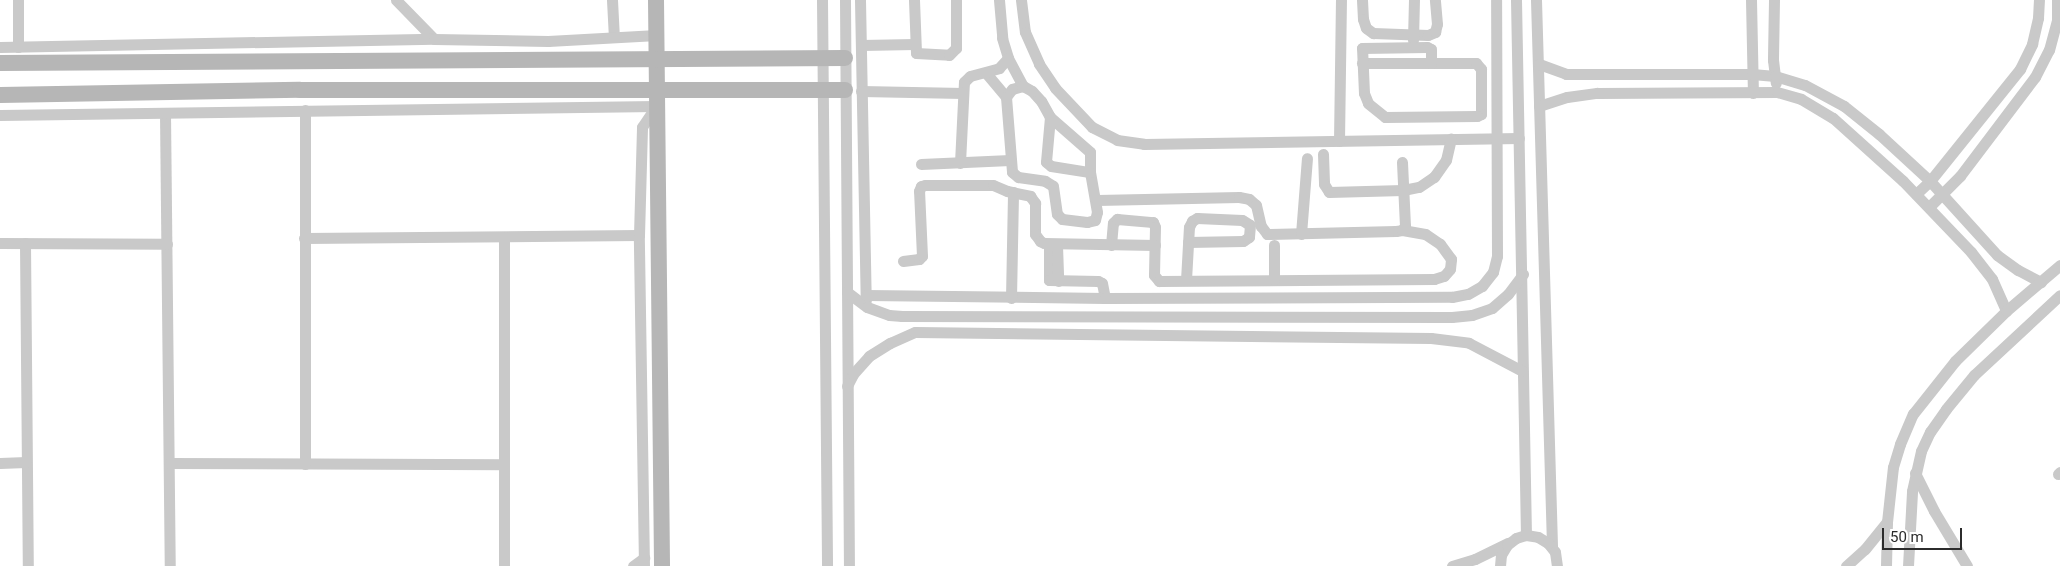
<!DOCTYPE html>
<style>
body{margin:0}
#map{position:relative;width:2060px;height:566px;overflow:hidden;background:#fff;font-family:Roboto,sans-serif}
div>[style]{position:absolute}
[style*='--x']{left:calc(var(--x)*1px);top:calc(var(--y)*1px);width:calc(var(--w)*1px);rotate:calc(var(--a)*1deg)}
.street>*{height:11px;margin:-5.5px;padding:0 5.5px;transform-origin:5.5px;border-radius:5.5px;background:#c9c9c9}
.secondary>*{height:16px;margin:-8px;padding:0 8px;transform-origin:8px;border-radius:8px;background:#b6b6b6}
span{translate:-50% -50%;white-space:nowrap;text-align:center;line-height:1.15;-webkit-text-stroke:5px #fff;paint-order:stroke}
.scale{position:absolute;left:1882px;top:528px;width:80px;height:22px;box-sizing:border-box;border:2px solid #2c2c2c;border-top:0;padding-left:6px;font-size:15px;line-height:18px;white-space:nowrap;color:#2c2c2c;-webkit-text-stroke:4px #fff;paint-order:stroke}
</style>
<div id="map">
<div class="street">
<i style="--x:18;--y:0;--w:47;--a:90"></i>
<i style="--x:396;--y:0;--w:54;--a:45.7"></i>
<i style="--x:612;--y:0;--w:37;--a:87"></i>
<i style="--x:822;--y:0;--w:566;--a:89.49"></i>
<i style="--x:845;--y:0;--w:566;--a:89.6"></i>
<i style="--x:860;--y:0;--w:301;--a:88.9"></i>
<i style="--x:914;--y:0;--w:53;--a:87.8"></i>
<i style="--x:916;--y:53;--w:33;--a:3"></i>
<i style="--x:949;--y:55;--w:10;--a:-45"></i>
<i style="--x:956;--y:48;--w:48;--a:-90"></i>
<i style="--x:999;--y:0;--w:38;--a:85"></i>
<i style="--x:1002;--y:38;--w:21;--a:73"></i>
<i style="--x:1008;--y:58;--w:32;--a:62"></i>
<i style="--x:1021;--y:0;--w:32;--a:83"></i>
<i style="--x:1025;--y:32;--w:35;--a:66"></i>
<i style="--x:1039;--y:64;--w:29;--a:56"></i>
<i style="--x:1055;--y:88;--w:54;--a:46.5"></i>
<i style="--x:1092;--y:127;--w:28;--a:27"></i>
<i style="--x:1117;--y:140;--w:27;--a:8"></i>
<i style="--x:1144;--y:144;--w:375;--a:-0.9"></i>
<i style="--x:1362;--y:0;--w:19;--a:87"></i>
<i style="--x:1363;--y:19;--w:9;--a:72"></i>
<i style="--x:1366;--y:28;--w:9;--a:36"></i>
<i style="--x:1373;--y:33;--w:55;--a:2.1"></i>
<i style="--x:1428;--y:35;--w:8;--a:-23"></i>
<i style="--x:1435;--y:32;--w:8;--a:-76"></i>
<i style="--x:1437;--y:24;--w:24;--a:-95"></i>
<i style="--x:1516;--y:0;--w:535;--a:88.93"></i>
<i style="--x:1536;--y:0;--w:547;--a:88.32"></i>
<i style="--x:1751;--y:0;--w:93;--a:88.8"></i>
<i style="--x:1774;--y:0;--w:60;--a:91"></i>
<i style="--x:1773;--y:60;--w:23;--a:83"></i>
<i style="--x:1413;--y:40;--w:40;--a:-88.6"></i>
<i style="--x:861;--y:45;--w:54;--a:-1.1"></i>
<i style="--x:0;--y:47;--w:434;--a:-1.1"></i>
<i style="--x:434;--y:39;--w:114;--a:1"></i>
<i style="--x:548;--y:41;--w:109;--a:-3.2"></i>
<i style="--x:1362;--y:63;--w:114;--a:0"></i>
<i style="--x:1476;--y:63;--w:8;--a:50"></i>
<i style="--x:1481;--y:69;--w:45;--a:90"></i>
<i style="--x:1481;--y:114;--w:4;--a:153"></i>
<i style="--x:1477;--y:116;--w:92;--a:179.4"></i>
<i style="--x:1385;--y:117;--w:22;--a:-141"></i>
<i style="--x:1368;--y:103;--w:11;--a:-112"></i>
<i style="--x:1364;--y:93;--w:45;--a:-92.5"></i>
<i style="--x:1362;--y:48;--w:65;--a:-0.9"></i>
<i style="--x:1427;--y:47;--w:4;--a:27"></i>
<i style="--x:1431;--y:49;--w:14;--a:90"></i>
<i style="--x:1539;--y:64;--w:29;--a:20"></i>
<i style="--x:1566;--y:74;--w:186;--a:0"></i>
<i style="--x:1752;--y:74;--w:23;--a:5"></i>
<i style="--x:1775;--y:76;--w:31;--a:17"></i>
<i style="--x:1805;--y:85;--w:44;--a:28.3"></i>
<i style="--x:1844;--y:106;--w:45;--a:38.7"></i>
<i style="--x:1879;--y:134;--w:69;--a:42.7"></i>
<i style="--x:1930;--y:181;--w:100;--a:47.8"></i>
<i style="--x:1997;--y:255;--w:26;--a:36"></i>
<i style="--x:2018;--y:270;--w:26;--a:28"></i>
<i style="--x:986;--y:73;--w:31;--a:50"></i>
<i style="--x:861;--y:91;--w:102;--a:1.1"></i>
<i style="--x:1539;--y:106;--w:29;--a:-18"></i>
<i style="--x:1567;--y:97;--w:30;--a:-8"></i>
<i style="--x:1597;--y:93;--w:180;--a:-0.3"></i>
<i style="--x:1777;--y:92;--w:25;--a:16"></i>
<i style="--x:1801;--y:99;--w:37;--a:31"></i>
<i style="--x:1833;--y:118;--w:94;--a:42"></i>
<i style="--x:1903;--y:181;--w:98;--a:46.2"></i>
<i style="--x:1971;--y:252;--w:34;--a:52"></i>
<i style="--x:1992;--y:279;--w:35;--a:66"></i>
<i style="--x:165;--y:113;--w:453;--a:89.4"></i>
<i style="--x:0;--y:115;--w:656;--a:-0.79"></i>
<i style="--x:1050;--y:117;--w:18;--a:-119"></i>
<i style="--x:1041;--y:101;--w:13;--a:-132"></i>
<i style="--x:1032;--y:91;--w:10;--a:-151"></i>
<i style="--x:1023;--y:86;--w:11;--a:165"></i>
<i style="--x:1012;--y:89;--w:10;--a:127"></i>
<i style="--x:1006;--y:97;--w:75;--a:85.4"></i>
<i style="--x:1012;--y:172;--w:8;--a:40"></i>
<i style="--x:1018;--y:177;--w:27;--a:8"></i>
<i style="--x:1045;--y:181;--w:9;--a:32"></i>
<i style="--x:1053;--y:186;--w:28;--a:82"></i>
<i style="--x:1057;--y:214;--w:7;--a:45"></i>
<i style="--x:1062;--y:219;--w:25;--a:7"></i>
<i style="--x:1087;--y:222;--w:8;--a:-14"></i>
<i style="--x:1095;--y:220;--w:8;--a:-76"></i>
<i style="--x:1097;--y:212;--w:41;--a:-99.9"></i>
<i style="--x:1090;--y:172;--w:20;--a:-90"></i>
<i style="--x:1090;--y:152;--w:53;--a:-138.8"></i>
<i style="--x:1050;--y:117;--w:45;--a:95.1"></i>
<i style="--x:1046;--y:162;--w:6;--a:39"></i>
<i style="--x:1051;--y:166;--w:39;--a:9"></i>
<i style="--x:1339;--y:141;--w:141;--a:-89.2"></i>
<i style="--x:1323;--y:154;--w:30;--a:88"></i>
<i style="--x:1324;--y:184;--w:9;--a:58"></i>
<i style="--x:1329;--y:192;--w:74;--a:-1.5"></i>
<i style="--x:1403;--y:190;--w:16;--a:-11"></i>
<i style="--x:1419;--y:187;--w:18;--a:-34"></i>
<i style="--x:1434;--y:177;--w:21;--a:-55"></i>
<i style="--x:1446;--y:160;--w:22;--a:-77"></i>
<i style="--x:960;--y:163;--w:81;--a:-87.2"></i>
<i style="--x:964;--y:82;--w:8;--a:-45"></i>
<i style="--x:970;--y:76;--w:30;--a:-15"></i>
<i style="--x:999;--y:68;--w:13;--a:-48"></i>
<i style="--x:921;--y:164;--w:89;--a:-2.6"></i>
<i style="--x:1916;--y:194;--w:19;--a:-43"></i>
<i style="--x:1930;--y:181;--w:144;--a:-51.2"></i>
<i style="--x:2020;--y:69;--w:28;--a:-64"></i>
<i style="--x:2032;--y:44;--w:27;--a:-77"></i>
<i style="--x:2038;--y:18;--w:18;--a:-87"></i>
<i style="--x:1097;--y:200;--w:142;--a:-1.2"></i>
<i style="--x:1239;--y:197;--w:10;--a:11"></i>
<i style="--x:1249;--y:199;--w:9;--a:41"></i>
<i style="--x:1256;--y:205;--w:22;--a:77"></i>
<i style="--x:1261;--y:226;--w:10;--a:53"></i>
<i style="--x:1267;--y:234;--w:129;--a:-1.3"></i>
<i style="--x:1396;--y:231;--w:6;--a:-9"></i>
<i style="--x:1402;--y:230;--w:5;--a:-53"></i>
<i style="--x:1405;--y:226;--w:64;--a:-92.7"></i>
<i style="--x:1929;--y:207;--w:44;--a:-45"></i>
<i style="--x:1960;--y:176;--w:124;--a:-52.9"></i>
<i style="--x:2035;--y:77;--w:30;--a:-63"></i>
<i style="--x:2049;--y:50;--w:31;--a:-75"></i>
<i style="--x:2057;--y:20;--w:20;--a:-90"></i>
<i style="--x:1301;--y:234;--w:76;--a:-85.5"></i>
<i style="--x:304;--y:238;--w:335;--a:-0.5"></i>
<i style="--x:0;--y:243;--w:167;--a:0.3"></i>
<i style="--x:25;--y:243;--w:323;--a:89.5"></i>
<i style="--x:1049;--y:244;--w:36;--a:90"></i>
<i style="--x:1049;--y:280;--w:49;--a:1.2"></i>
<i style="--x:1098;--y:281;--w:4;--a:27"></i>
<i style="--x:1102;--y:283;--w:15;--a:79"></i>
<i style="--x:1057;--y:245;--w:36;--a:88"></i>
<i style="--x:1111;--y:245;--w:22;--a:-85"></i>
<i style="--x:1113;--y:223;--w:6;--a:-45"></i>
<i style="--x:1117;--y:219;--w:36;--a:5"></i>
<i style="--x:1153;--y:222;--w:5;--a:68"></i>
<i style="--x:1155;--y:227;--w:48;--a:91.2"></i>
<i style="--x:1154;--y:275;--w:8;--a:50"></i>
<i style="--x:1159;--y:281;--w:275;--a:-0.4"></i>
<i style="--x:1434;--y:279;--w:10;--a:-17"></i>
<i style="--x:1444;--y:276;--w:9;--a:-49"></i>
<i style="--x:1450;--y:269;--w:10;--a:-84"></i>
<i style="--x:1451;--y:259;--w:19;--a:-126"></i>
<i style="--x:1440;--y:244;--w:18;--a:-146"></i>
<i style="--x:1425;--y:234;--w:23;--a:-170"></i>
<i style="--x:1274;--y:245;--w:34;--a:90"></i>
<i style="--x:903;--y:261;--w:16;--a:-7"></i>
<i style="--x:919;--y:259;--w:4;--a:-45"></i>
<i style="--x:922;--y:256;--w:65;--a:-92.6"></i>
<i style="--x:919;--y:191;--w:5;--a:-68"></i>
<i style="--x:921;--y:186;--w:4;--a:-14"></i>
<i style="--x:925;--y:185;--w:68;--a:0"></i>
<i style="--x:993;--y:185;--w:15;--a:23"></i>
<i style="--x:1007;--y:191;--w:24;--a:12"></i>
<i style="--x:1030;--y:196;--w:9;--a:54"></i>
<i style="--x:1035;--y:203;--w:31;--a:90"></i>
<i style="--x:1035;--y:234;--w:9;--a:54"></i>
<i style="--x:1040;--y:241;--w:4;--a:27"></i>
<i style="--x:1044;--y:243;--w:111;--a:1"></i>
<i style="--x:1186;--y:280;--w:53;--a:-86.8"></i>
<i style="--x:1189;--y:227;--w:7;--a:-63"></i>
<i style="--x:1192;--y:221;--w:6;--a:-31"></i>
<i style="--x:1197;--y:218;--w:45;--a:2.5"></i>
<i style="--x:1242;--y:220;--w:9;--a:32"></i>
<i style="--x:1250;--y:225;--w:12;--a:95"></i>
<i style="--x:1249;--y:237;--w:7;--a:146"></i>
<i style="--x:1243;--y:241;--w:55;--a:179"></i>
<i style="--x:847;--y:292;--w:25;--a:37"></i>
<i style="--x:867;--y:307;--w:23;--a:20"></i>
<i style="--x:889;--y:315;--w:13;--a:4"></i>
<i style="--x:902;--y:316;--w:550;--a:0.1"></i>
<i style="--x:1452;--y:317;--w:20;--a:-6"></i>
<i style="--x:1472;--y:315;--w:21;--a:-19"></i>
<i style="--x:1492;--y:308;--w:21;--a:-41"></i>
<i style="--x:1508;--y:294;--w:25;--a:-53"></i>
<i style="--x:866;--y:295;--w:239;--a:0.7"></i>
<i style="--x:1105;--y:298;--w:347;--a:-0.2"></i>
<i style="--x:1452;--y:297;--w:16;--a:-11"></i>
<i style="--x:1468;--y:294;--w:16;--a:-30"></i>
<i style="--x:1482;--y:286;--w:18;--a:-52"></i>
<i style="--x:1493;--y:272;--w:16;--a:-76"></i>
<i style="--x:1497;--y:256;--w:256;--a:-90.2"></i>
<i style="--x:1011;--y:298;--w:106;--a:-88.9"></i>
<i style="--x:847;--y:386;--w:13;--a:-63"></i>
<i style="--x:853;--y:374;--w:24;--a:-48"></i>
<i style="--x:869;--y:356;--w:25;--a:-32"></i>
<i style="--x:890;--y:343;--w:27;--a:-24"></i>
<i style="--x:915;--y:332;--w:516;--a:0.67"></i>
<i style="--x:1431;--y:338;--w:38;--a:7"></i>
<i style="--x:1469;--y:343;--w:60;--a:27.8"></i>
<i style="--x:0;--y:463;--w:26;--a:-2"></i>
<i style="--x:169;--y:463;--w:335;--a:0.2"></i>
<i style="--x:305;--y:464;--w:354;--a:-90"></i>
<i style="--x:1915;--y:473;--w:42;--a:63.4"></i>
<i style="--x:1934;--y:511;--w:64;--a:59"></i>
<i style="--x:2058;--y:474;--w:3;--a:-45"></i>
<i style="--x:504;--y:566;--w:329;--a:-90"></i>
<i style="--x:633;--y:566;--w:14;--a:-36"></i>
<i style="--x:644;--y:566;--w:331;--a:-90.9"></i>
<i style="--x:639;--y:235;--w:108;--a:-88.4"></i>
<i style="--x:642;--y:127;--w:25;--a:-56"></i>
<i style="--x:1452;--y:566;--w:24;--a:-17"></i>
<i style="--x:1475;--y:559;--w:37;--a:-26"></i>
<i style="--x:1500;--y:566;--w:11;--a:-85"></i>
<i style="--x:1501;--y:555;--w:12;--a:-59"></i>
<i style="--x:1507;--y:545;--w:11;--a:-38"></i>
<i style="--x:1516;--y:538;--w:10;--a:-17"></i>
<i style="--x:1526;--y:535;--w:12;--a:9"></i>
<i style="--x:1538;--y:537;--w:12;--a:31"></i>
<i style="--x:1548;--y:543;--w:11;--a:52"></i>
<i style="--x:1555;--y:552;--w:14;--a:82"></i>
<i style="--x:1846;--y:566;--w:25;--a:-42"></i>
<i style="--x:1865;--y:549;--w:35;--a:-51"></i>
<i style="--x:1886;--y:566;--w:44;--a:-88.7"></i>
<i style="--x:1887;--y:522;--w:55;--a:-83.8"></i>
<i style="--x:1893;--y:467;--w:24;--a:-73"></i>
<i style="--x:1900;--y:444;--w:33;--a:-67"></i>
<i style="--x:1913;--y:414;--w:68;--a:-51.6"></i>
<i style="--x:1955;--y:361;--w:71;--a:-44.4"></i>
<i style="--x:2006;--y:311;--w:71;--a:-40.4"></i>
<i style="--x:1908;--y:566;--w:75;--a:-86.9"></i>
<i style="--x:1912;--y:491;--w:41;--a:-77.3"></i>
<i style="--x:1921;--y:451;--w:21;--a:-65"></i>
<i style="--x:1930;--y:432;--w:28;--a:-55"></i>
<i style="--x:1946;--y:409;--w:44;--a:-50.5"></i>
<i style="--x:1974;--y:375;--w:117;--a:-42.9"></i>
</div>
<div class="secondary">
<i style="--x:656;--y:0;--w:566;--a:89.39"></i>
<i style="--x:0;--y:63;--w:845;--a:-0.34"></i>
<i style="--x:0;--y:95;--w:300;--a:-1"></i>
<i style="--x:300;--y:90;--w:545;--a:0"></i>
</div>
<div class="scale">50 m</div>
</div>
